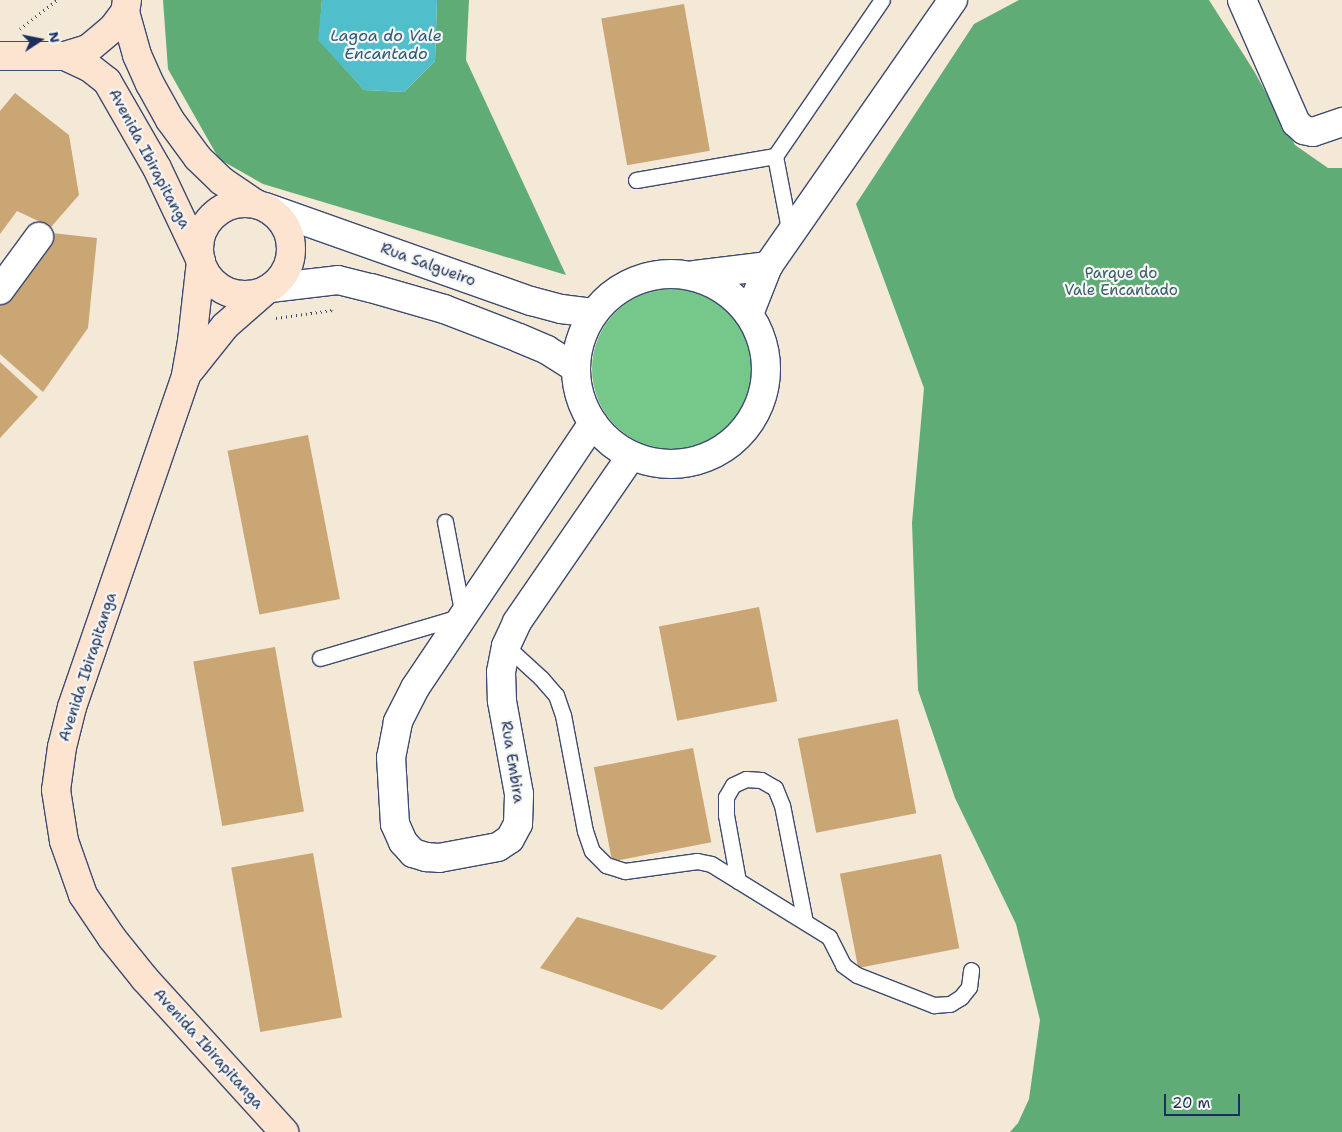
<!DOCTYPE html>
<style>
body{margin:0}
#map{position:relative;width:1342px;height:1132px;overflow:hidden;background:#f4e8d6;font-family:"Shantell Sans",sans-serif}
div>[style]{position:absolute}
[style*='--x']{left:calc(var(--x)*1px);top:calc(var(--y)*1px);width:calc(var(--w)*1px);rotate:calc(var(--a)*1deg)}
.green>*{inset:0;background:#76c88a}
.round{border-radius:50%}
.forest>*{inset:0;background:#60ac76}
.water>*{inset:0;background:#51becb}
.building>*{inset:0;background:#caa674;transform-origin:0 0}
.path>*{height:3px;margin-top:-1.5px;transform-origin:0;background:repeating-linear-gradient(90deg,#3c4b70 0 1px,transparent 0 5px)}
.roads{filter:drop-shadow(1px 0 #3c4b70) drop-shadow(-1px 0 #3c4b70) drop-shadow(0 1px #3c4b70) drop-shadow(0 -1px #3c4b70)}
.lane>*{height:15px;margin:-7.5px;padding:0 7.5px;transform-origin:7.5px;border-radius:7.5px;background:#fff}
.street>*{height:28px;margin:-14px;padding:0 14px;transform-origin:14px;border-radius:14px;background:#fff}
.street>.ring{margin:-14px;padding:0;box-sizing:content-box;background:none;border:28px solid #fff;border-radius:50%}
.secondary>*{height:28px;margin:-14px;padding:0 14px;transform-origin:14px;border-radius:14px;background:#fde4d1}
.secondary>.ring{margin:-14px;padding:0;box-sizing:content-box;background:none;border:28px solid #fde4d1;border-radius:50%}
span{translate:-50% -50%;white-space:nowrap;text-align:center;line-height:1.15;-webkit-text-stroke:4.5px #f6f6f2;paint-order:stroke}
.street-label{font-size:15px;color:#1b2f5e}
.park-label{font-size:15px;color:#365d6b}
.water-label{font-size:16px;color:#2b5a7f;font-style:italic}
.north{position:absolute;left:15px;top:15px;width:50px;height:50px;-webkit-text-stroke:4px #f6f6f2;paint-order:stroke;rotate:79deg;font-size:14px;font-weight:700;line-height:20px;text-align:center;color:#1b2f5e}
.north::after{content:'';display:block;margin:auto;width:18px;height:22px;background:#1b2f5e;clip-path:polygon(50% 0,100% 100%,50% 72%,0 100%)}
.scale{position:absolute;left:1164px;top:1094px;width:76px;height:22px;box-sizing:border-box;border:2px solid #1b2f5e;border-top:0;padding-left:6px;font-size:15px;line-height:18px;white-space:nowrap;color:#1b2f5e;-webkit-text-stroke:4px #f6f6f2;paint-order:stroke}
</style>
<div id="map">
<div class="green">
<i class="round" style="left:592px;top:289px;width:160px;height:160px"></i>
</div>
<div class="forest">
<i style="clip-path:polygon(163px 0,322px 0,319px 40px,364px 90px,404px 92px,435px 61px,437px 0,469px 0,466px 60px,566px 275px,263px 184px,219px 159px,168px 69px)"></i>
<i style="clip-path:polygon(1019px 0,1209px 0,1254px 71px,1295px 145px,1328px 168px,1342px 168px,1342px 1132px,1010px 1132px,1018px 1123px,1029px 1099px,1040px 1020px,1016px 924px,955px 798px,918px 690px,912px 523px,924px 388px,856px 204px,974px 24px)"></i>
</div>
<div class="water">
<i style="clip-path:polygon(322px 0,437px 0,435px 61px,404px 92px,364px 90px,318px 40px)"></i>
</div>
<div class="building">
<i style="left:684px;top:4px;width:149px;height:84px;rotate:80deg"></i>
<i style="clip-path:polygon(15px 93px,69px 135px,79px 195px,51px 227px,17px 211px,0 234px,0 111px)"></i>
<i style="clip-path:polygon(52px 233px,97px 238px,88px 328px,43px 392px,0 354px,0 304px)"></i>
<i style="clip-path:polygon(0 362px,38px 397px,0 438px)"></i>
<i style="left:308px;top:435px;width:167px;height:82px;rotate:79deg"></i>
<i style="left:759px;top:607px;width:96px;height:102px;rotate:79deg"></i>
<i style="left:275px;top:647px;width:167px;height:83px;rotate:80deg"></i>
<i style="left:898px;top:719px;width:96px;height:102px;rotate:79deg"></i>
<i style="left:693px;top:748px;width:96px;height:101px;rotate:79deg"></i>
<i style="left:313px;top:853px;width:167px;height:83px;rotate:80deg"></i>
<i style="left:941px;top:854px;width:96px;height:103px;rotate:79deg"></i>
<i style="clip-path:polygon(577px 917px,717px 956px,662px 1010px,540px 968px)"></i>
</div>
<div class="path">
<i style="--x:20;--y:29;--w:47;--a:-38.1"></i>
<i style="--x:276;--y:318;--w:57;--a:-8.1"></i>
<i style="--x:332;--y:310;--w:2;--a:-90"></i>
</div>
<div class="roads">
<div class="lane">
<i style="--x:636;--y:180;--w:141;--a:-9.8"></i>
<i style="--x:790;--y:234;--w:79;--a:-100.9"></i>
<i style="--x:775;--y:156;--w:189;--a:-55.6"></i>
<i style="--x:506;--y:646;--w:47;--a:42.4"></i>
<i style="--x:541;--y:678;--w:23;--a:49"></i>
<i style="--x:556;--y:695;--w:21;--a:71"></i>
<i style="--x:563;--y:715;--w:118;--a:79.3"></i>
<i style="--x:585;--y:831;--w:21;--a:71"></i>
<i style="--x:592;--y:851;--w:20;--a:45"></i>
<i style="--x:606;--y:865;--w:20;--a:18"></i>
<i style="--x:625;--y:871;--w:73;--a:-7.9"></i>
<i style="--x:697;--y:861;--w:14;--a:12"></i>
<i style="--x:711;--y:864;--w:139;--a:31.7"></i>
<i style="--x:829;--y:937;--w:31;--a:63"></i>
<i style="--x:843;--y:965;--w:17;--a:36"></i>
<i style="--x:857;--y:975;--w:83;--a:21.3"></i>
<i style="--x:934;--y:1005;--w:16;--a:-4"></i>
<i style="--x:950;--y:1004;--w:13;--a:-32"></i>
<i style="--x:961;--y:997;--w:13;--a:-51"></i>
<i style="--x:969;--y:987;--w:17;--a:-83"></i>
<i style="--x:320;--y:658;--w:149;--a:-16.4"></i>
<i style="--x:463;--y:616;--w:96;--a:-100.8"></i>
<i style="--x:738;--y:881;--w:67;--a:-100.3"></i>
<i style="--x:726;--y:815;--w:18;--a:-90"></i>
<i style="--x:726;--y:797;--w:14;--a:-60"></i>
<i style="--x:733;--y:785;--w:14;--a:-25"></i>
<i style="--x:746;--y:779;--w:15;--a:4"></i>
<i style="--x:761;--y:780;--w:16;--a:30"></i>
<i style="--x:775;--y:788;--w:18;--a:68"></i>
<i style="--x:782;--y:805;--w:119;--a:78.9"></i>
</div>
<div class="street">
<i style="--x:1242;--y:0;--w:134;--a:66.3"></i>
<i style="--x:1296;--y:123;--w:11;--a:41"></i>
<i style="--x:1304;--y:130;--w:9;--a:13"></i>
<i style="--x:1313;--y:132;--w:31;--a:-19"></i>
<i style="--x:265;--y:207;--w:282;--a:19.5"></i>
<i style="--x:531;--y:301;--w:31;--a:15"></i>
<i style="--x:561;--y:309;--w:32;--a:7"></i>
<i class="ring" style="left:576px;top:274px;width:162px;height:162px"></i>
<i style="--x:695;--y:275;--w:74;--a:-7"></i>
<i style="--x:270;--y:288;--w:68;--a:-6.7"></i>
<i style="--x:338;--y:280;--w:34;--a:14"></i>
<i style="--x:371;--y:288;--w:76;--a:16"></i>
<i style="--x:444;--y:309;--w:80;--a:21.1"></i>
<i style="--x:519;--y:338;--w:30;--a:23"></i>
<i style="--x:547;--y:350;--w:34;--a:32"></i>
<i style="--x:0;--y:290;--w:66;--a:-53.7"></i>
<i style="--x:749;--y:314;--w:52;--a:-68.4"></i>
<i style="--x:768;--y:266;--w:324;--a:-55.2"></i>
<i style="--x:593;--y:423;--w:319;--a:123.9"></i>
<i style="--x:415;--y:688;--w:38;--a:117"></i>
<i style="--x:398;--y:722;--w:36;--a:101"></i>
<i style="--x:391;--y:757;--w:67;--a:86.6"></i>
<i style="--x:395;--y:824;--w:20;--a:66"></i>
<i style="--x:403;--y:842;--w:15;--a:48"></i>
<i style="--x:413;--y:853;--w:14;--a:17"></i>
<i style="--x:426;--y:857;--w:13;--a:4"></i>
<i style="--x:439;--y:858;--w:60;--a:-10.6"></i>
<i style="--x:498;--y:847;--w:14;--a:-34"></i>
<i style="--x:510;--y:839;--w:17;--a:-62"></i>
<i style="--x:518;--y:824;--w:30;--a:-88"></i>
<i style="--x:519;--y:794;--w:95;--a:-100.4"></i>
<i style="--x:502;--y:701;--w:29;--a:-92"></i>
<i style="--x:501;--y:672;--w:26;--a:-79"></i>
<i style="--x:506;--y:646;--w:26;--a:-65"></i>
<i style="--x:517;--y:622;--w:201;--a:-55.5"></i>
</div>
<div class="secondary">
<i style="--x:127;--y:0;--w:12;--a:99"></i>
<i style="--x:125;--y:12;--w:45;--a:74.4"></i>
<i style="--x:137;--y:55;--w:32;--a:66"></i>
<i style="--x:150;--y:84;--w:41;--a:60.9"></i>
<i style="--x:170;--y:120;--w:47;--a:53.6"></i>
<i style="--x:198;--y:158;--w:33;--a:44"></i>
<i style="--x:222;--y:181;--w:41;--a:34.1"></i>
<i style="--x:0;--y:56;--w:65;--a:0"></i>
<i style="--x:65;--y:56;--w:26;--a:25"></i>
<i style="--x:89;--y:67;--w:23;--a:38"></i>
<i style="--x:107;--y:81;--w:100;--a:60.1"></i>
<i style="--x:157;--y:168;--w:101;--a:64.7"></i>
<i style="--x:65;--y:56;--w:24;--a:-17"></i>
<i style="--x:88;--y:49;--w:33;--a:-40"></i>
<i style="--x:113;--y:28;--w:20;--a:-53"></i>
<i class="ring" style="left:199px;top:203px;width:64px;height:64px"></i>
<i style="--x:201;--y:261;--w:81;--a:96.4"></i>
<i style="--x:192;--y:341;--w:36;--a:100"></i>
<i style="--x:186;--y:376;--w:350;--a:109"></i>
<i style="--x:72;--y:707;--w:41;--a:104"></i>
<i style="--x:62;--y:747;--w:43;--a:97.9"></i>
<i style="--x:56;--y:790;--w:52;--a:81.1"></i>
<i style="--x:64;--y:841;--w:57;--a:70.6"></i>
<i style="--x:83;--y:895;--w:52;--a:56"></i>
<i style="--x:112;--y:938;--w:53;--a:51.2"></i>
<i style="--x:145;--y:979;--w:207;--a:47.7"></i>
<i style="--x:190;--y:370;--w:56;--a:-51.5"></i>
<i style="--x:225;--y:326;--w:52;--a:-41.1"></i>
</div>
</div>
<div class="street-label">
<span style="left:149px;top:159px;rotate:62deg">Avenida Ibirapitanga</span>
<span style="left:428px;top:265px;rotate:20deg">Rua Salgueiro</span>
<span style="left:88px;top:667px;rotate:-72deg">Avenida Ibirapitanga</span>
<span style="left:512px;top:762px;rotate:81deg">Rua Embira</span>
<span style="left:208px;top:1049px;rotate:48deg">Avenida Ibirapitanga</span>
</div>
<div class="park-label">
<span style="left:1121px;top:282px">Parque do<br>Vale Encantado</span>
</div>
<div class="water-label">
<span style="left:386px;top:45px">Lagoa do Vale<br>Encantado</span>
</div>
<div class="north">N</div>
<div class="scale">20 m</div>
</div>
